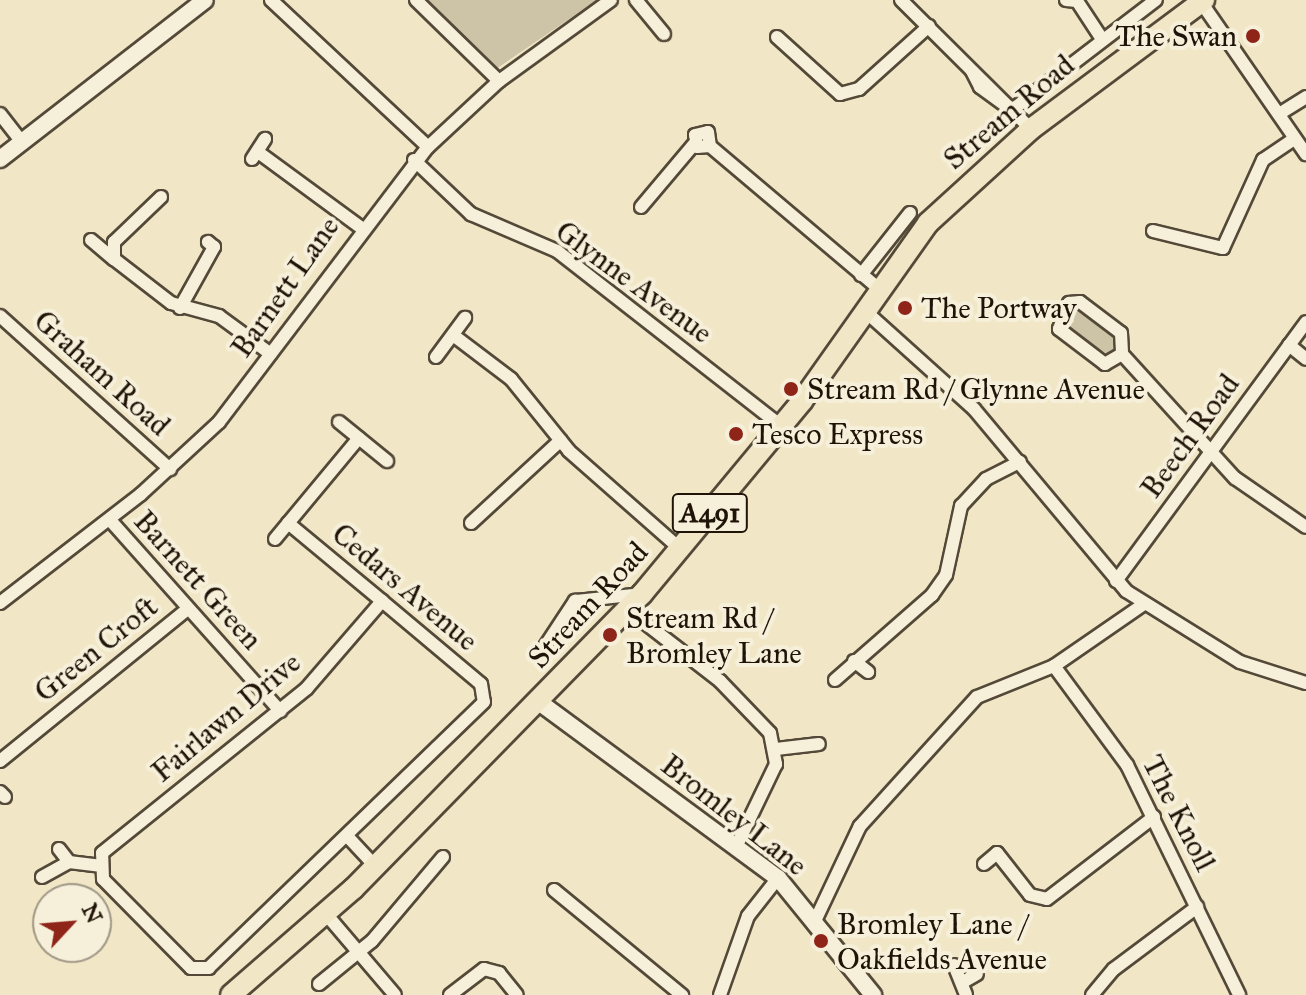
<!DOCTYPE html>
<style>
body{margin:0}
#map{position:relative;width:1306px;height:995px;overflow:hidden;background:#f1e7c6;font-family:"IM FELL Great Primer",serif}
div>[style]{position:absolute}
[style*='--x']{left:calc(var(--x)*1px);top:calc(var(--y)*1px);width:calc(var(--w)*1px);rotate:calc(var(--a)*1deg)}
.green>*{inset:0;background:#cdc3a6}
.roads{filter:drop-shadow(2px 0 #544938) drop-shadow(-2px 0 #544938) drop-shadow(0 2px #544938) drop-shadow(0 -2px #544938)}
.minor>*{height:12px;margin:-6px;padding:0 6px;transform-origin:6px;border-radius:6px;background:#f6efda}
.tertiary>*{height:16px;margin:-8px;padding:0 8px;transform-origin:8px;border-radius:8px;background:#f6efda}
.trunk>*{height:20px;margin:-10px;padding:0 10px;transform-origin:10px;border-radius:10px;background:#f1e7c6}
.dots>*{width:22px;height:22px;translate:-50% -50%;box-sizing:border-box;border:4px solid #f6efda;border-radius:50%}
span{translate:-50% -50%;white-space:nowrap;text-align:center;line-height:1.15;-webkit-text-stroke:8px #f6efda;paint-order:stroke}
.shield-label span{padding:2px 6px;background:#f6efda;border:2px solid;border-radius:6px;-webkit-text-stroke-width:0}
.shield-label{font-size:28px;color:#201408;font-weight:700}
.poi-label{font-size:30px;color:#201408}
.right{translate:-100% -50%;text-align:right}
.left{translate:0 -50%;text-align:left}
.street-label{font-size:30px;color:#201408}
.north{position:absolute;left:32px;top:883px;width:80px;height:80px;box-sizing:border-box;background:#f6efda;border:2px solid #a09786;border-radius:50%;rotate:64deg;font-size:22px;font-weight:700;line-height:32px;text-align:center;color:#201408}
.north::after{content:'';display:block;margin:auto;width:28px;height:36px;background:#8f2418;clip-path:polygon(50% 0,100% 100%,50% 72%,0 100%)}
</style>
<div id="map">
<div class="green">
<i style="clip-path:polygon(422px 0,597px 0,496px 69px)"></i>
<i style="clip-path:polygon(1074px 305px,1119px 336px,1111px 356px,1062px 326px)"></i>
</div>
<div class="roads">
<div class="minor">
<i style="--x:271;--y:0;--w:215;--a:43.1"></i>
<i style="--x:416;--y:0;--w:116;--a:44.3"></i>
<i style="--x:636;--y:0;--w:44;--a:50.5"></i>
<i style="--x:901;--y:0;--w:183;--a:44.8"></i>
<i style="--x:1066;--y:0;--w:11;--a:5"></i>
<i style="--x:1077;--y:1;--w:45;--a:56.7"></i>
<i style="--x:1201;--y:2;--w:185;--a:55.4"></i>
<i style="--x:777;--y:37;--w:85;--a:42.1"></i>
<i style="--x:840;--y:94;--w:20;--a:-15"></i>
<i style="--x:859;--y:89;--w:94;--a:-42"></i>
<i style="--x:972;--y:71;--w:18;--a:63"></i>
<i style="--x:980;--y:87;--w:39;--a:36"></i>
<i style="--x:1012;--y:110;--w:181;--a:-37.4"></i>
<i style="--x:0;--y:114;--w:36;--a:52"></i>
<i style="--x:1279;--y:114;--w:32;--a:-32"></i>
<i style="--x:710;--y:146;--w:13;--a:176"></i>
<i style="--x:697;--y:147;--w:12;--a:-99"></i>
<i style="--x:695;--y:135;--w:13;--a:-13"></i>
<i style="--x:708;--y:132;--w:14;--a:82"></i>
<i style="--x:710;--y:146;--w:220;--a:40.2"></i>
<i style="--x:258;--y:152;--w:127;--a:36.3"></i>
<i style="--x:252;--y:159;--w:24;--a:-57"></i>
<i style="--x:414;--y:160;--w:79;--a:43.5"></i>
<i style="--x:471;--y:214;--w:94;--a:23.3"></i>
<i style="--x:557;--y:251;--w:284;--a:38"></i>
<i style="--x:161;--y:197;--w:65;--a:136.2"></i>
<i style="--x:114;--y:242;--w:17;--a:90"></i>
<i style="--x:114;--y:259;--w:72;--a:37.7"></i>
<i style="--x:171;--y:303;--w:50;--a:15.2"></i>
<i style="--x:219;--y:316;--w:64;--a:36.2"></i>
<i style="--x:641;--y:207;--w:82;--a:-49.9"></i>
<i style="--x:1153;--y:231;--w:72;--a:13.7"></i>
<i style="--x:1223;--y:248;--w:97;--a:-65.6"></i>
<i style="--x:1263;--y:160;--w:37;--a:-34"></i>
<i style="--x:91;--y:240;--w:30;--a:40"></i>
<i style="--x:861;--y:275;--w:79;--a:-51.7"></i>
<i style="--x:180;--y:308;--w:70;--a:-60.9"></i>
<i style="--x:214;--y:247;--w:8;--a:-140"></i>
<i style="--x:864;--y:310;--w:148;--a:42"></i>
<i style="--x:974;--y:409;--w:237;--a:50.1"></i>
<i style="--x:1126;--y:591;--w:134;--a:31.9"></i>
<i style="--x:1240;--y:662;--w:69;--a:17.7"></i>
<i style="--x:0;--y:316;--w:229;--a:42"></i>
<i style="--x:453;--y:335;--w:73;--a:37.2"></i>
<i style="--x:511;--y:379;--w:92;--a:51.1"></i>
<i style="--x:569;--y:451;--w:148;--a:41.4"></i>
<i style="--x:1289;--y:345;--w:22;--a:39"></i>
<i style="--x:1122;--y:354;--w:20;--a:150"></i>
<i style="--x:1105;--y:364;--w:58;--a:-142.7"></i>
<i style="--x:1059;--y:329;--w:28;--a:-69"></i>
<i style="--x:1069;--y:303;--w:11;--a:-5"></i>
<i style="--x:1080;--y:302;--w:51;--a:37.1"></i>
<i style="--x:1121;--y:333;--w:21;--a:87"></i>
<i style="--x:1122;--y:354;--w:168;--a:47.7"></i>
<i style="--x:1235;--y:478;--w:86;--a:34.6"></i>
<i style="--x:436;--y:357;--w:49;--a:-53.4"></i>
<i style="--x:339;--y:422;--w:62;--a:39.1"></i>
<i style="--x:110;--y:520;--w:256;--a:48.3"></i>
<i style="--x:288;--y:523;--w:122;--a:39.7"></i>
<i style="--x:382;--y:601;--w:129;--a:40"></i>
<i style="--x:481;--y:684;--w:18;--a:81"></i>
<i style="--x:484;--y:702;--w:383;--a:136"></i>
<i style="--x:209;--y:968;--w:18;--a:180"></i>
<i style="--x:191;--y:968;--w:125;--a:-134.7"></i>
<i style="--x:103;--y:879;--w:26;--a:-92"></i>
<i style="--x:102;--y:853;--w:263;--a:-38.8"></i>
<i style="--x:307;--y:688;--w:115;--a:-49.2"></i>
<i style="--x:471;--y:523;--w:122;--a:-42.7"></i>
<i style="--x:275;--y:539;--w:131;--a:-50.3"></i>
<i style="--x:1116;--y:581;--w:321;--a:-53.7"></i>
<i style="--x:0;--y:603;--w:178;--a:-37.7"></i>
<i style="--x:141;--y:494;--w:106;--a:-42.7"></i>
<i style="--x:219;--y:422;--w:345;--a:-52.8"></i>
<i style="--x:428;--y:147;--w:97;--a:-42.9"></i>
<i style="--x:499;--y:81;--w:138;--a:-35.9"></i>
<i style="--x:627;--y:609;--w:118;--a:37.7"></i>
<i style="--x:720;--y:681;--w:72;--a:46.1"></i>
<i style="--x:770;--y:733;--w:32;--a:79"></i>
<i style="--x:776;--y:764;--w:92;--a:115.7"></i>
<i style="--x:540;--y:654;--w:64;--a:-56.6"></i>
<i style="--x:575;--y:601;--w:67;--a:-6"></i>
<i style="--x:854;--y:661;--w:18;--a:38"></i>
<i style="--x:1054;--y:666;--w:123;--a:53.6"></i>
<i style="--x:1127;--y:765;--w:256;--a:64"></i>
<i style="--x:835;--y:680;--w:129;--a:-41.2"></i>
<i style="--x:932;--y:595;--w:24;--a:-55"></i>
<i style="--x:946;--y:575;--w:71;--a:-77.7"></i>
<i style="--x:961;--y:506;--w:37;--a:-47"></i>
<i style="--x:986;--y:479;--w:38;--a:-27"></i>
<i style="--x:776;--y:749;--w:43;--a:-6.6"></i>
<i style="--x:0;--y:761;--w:242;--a:-39"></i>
<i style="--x:0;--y:792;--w:7;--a:45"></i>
<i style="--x:348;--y:837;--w:41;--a:47"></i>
<i style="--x:59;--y:849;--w:16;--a:52"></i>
<i style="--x:984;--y:864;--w:17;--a:-40"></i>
<i style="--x:997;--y:853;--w:53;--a:51.8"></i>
<i style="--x:1030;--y:895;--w:17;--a:13"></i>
<i style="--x:1047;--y:899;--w:135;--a:-37.5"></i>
<i style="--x:42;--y:877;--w:31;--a:-29"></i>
<i style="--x:69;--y:862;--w:31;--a:7"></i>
<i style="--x:554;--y:890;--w:166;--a:39.4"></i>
<i style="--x:326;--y:914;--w:106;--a:49.6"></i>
<i style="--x:815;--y:921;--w:105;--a:-64.7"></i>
<i style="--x:860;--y:826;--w:174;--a:-47.8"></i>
<i style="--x:977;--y:697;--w:83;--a:-21.9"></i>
<i style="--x:1054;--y:666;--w:109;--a:-34.6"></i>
<i style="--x:954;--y:965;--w:32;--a:68"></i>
<i style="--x:963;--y:982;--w:16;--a:-30"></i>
<i style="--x:319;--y:984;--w:68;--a:-39.1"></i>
<i style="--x:372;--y:941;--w:110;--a:-49.8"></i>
<i style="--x:450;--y:995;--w:43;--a:-37.4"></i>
<i style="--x:484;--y:969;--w:16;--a:15"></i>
<i style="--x:499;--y:973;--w:28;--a:51"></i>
<i style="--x:720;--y:995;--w:84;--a:-70.5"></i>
<i style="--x:748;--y:916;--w:48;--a:-51.7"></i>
<i style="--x:1092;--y:995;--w:34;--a:-50"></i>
<i style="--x:1114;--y:969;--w:104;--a:-36.8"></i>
</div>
<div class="tertiary">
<i style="--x:0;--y:159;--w:259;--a:-37.8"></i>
<i style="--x:539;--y:702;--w:297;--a:36.4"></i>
<i style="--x:778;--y:878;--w:151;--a:50.9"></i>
</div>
<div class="trunk">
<i style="--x:231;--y:995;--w:162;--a:-41"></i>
<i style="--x:353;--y:889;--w:413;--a:-45.6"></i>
<i style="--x:642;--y:594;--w:251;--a:-50.3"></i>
<i style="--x:802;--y:401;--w:218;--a:-54.7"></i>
<i style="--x:928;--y:223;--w:139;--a:-42.4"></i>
<i style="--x:1031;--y:129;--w:216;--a:-36.7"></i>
</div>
</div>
<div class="dots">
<i style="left:1253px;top:36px;background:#8f2418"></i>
<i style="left:905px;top:308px;background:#8f2418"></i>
<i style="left:791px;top:389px;background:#8f2418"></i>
<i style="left:736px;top:434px;background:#8f2418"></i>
<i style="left:610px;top:635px;background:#8f2418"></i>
<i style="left:821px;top:941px;background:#8f2418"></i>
</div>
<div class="shield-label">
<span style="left:710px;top:513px">A491</span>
</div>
<div class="poi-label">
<span class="right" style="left:1237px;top:36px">The Swan</span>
<span class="left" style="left:921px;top:308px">The Portway</span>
<span class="left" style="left:807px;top:389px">Stream Rd / Glynne Avenue</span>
<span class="left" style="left:752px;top:434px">Tesco Express</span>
<span class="left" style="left:626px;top:635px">Stream Rd /<br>Bromley Lane</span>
<span class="left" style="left:837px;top:941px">Bromley Lane /<br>Oakfields Avenue</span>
</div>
<div class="street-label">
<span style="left:1009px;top:112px;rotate:-40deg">Stream Road</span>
<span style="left:634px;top:282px;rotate:36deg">Glynne Avenue</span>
<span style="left:285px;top:287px;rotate:-55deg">Barnett Lane</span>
<span style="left:102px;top:373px;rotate:42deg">Graham Road</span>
<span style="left:1190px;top:436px;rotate:-54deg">Beech Road</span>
<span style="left:198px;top:580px;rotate:48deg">Barnett Green</span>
<span style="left:405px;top:587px;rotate:40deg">Cedars Avenue</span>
<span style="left:588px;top:605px;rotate:-47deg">Stream Road</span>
<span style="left:96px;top:649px;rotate:-39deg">Green Croft</span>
<span style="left:226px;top:717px;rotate:-40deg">Fairlawn Drive</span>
<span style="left:1179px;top:813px;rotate:63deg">The Knoll</span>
<span style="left:734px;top:815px;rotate:38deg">Bromley Lane</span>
</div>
<div class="north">N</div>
</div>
